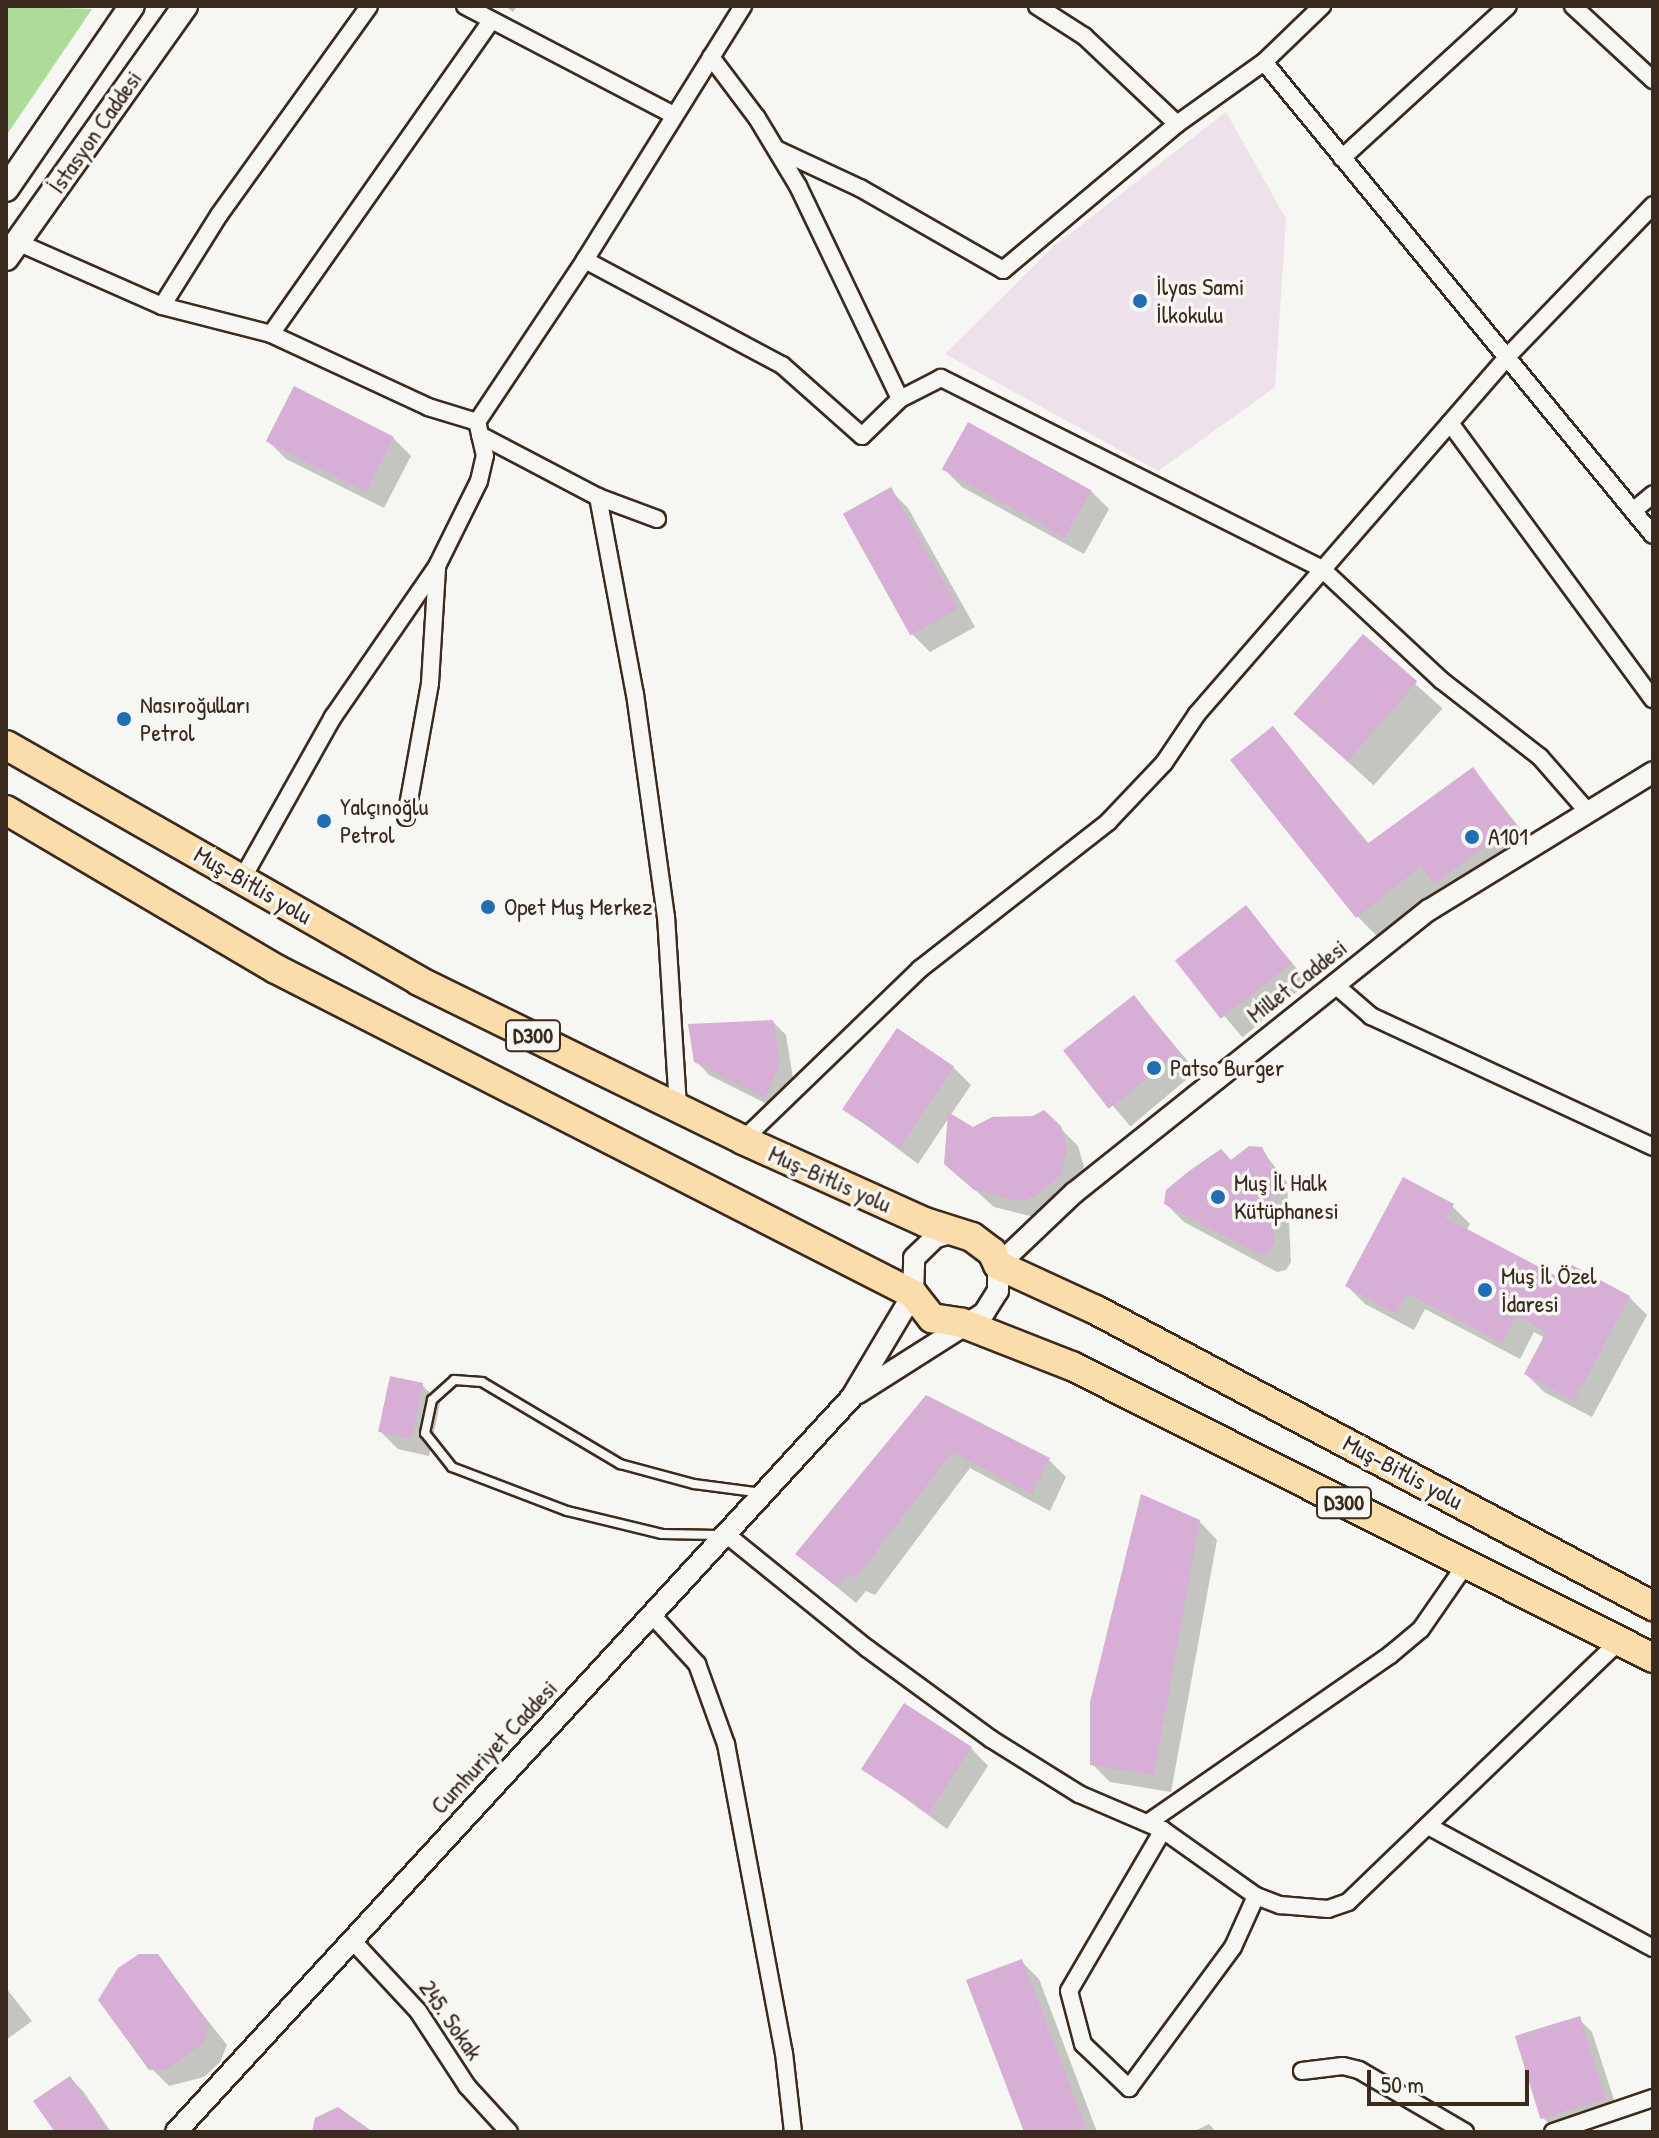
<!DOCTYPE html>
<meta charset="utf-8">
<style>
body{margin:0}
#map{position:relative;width:1659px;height:2138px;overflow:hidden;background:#f6f6f2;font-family:"Patrick Hand",sans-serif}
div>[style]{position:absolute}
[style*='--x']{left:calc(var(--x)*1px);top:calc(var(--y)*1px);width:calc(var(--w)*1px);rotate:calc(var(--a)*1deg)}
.built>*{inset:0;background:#ede1ea}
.green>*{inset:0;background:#acdb9a}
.shadow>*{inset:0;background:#0003;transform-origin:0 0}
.building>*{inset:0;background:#d7afd6;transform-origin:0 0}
.roads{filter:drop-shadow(2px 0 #3b2a1e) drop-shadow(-2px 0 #3b2a1e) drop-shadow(0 2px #3b2a1e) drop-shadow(0 -2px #3b2a1e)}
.service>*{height:8px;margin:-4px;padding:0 4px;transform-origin:4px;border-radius:4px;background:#f6f6f2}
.minor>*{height:16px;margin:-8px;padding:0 8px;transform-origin:8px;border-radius:8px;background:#f6f6f2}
.tertiary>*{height:20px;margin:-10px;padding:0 10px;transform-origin:10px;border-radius:10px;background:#f6f6f2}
.secondary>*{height:24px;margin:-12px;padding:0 12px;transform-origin:12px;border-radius:12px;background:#f6f6f2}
.trunk>*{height:28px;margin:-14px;padding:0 14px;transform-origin:14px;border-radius:14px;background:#fbddab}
.dots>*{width:22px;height:22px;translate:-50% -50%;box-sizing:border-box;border:4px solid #f6f6f2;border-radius:50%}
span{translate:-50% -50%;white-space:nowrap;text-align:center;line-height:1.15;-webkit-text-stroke:7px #f6f6f2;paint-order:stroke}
.shield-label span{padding:2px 6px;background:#f6f6f2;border:2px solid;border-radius:6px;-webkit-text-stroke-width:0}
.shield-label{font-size:22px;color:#3b2a1e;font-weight:700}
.street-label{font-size:24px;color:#3b2a1e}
.poi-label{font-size:24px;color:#3b2a1e}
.left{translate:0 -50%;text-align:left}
.frame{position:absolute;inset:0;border:8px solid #3b2a1e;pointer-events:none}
.scale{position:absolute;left:1367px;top:2070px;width:162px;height:36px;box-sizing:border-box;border:4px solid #3b2a1e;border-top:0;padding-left:10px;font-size:24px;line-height:28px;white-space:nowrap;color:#3b2a1e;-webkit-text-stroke:6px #f6f6f2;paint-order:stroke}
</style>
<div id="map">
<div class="built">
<i style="clip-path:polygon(1226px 112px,1286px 219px,1275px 387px,1158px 471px,945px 354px,1053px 247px)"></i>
</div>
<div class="green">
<i style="clip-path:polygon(6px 6px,92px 9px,6px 136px)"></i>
</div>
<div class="shadow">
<i style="clip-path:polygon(505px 6px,517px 6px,513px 12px)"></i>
<i style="clip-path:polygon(295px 389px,393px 438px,411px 456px,384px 508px,286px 459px,268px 441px)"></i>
<i style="clip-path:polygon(944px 469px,1091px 491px,1109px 509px,1084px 554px,962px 487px)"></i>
<i style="clip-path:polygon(890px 490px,908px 508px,975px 627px,930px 652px,912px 634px)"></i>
<i style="left:1363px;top:637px;width:107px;height:103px;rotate:42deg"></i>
<i style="clip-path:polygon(1273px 729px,1370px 845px,1473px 769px,1535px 847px,1457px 904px,1442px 888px,1379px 938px,1358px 917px)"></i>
<i style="left:1246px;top:908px;width:97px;height:86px;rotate:50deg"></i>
<i style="left:1134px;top:997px;width:97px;height:86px;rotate:50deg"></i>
<i style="clip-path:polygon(773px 1022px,786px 1035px,793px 1078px,779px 1110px,709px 1075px,696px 1061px)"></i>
<i style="clip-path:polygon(953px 1067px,971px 1085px,950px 1116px,973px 1130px,1033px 1118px,1059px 1127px,1078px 1146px,1084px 1167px,1078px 1193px,1038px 1218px,994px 1207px,946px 1164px,950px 1116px,918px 1164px,845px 1109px)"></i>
<i style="clip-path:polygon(1261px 1149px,1287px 1182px,1291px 1262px,1286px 1270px,1277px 1272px,1184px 1222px,1166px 1204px)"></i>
<i style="clip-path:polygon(1452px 1206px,1470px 1224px,1466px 1231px,1565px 1282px,1629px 1297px,1647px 1315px,1592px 1417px,1544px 1392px,1526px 1374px,1545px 1338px,1534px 1332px,1520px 1359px,1425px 1309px,1414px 1330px,1365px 1304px,1347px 1286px)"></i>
<i style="clip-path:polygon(422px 1385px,440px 1403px,429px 1456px,398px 1449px,380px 1431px)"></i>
<i style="clip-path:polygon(926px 1397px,1048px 1459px,1066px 1477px,1050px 1511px,970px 1468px,875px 1595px,866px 1591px,856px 1603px,797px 1554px)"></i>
<i style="clip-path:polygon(1199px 1521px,1217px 1540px,1171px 1792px,1110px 1782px,1092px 1764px)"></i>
<i style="clip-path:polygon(971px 1748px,988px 1766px,947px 1829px,864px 1768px)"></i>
<i style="clip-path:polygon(157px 1956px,227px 2045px,220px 2062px,204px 2077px,169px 2086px,151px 2068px)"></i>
<i style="clip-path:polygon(1021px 1961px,1039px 1979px,1097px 2132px,1026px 2132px)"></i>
<i style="clip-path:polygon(6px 1988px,32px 2021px,6px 2040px)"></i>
<i style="clip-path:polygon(1579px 2019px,1592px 2032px,1618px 2112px,1557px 2131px,1543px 2118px)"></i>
<i style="clip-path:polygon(70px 2078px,83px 2091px,111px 2132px,58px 2132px)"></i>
<i style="clip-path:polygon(1209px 2124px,1216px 2132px,1193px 2132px)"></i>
</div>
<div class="building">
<i style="left:294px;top:386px;width:112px;height:62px;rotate:27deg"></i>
<i style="left:968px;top:422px;width:141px;height:54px;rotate:29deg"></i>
<i style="left:891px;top:487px;width:139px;height:55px;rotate:61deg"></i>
<i style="left:1363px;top:634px;width:72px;height:106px;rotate:41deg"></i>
<i style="clip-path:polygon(1273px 726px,1367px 844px,1473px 767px,1515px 825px,1434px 884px,1421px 866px,1356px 918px,1230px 760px)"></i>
<i style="left:1246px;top:905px;width:74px;height:90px;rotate:52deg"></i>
<i style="left:1134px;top:995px;width:74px;height:90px;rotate:52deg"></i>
<i style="clip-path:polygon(773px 1020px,780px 1064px,765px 1098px,694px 1062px,688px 1024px)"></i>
<i style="left:897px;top:1028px;width:69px;height:98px;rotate:34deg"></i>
<i style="clip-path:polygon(1044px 1110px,1061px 1126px,1067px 1148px,1061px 1175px,1033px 1198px,1018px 1201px,974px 1190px,944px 1164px,948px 1112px,973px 1127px,992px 1117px,1033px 1116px)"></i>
<i style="clip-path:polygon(1249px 1146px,1262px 1147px,1270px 1162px,1274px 1243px,1269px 1252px,1258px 1254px,1164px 1204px,1166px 1190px,1189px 1171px,1221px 1149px,1231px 1160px)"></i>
<i style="clip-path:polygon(1403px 1177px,1454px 1204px,1446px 1218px,1564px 1280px,1572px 1265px,1630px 1296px,1574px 1401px,1524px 1374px,1546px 1332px,1516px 1315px,1502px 1343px,1407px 1293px,1396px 1314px,1345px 1286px)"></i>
<i style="left:390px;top:1376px;width:34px;height:57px;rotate:12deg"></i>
<i style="clip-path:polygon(926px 1395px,1050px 1458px,1032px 1494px,952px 1452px,856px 1578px,847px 1574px,837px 1587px,795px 1554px)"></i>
<i style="clip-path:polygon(1141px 1494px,1200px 1520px,1154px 1775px,1090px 1765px,1090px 1702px)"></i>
<i style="left:904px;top:1703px;width:81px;height:79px;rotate:33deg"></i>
<i style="clip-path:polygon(139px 1954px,158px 1954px,210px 2025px,202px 2044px,168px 2069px,149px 2070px,98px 2000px,118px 1968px)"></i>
<i style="clip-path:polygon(1022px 1959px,1086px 2127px,1072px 2132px,1024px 2132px,966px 1980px)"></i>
<i style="left:1580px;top:2016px;width:87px;height:68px;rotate:73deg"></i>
<i style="clip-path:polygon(70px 2076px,109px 2132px,55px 2132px,33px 2101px)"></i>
<i style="clip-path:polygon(338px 2107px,373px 2132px,312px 2132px,315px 2118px)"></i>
</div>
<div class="roads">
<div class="service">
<i style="--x:719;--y:1535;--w:57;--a:-179"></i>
<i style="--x:662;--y:1534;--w:98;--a:-166.4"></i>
<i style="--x:567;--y:1511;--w:123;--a:-159.1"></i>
<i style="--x:452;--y:1467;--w:43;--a:-128.5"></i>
<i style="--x:425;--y:1433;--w:34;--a:-78"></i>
<i style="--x:432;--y:1400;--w:30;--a:-42"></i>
<i style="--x:454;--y:1380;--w:28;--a:4"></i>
<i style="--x:482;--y:1382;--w:161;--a:30.7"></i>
<i style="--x:620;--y:1464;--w:77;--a:15.1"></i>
<i style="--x:694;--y:1484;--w:69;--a:7.5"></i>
</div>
<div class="minor">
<i style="--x:465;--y:6;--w:233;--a:27.6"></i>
<i style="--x:1037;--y:6;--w:56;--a:32.6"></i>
<i style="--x:1084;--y:36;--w:128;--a:43.4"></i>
<i style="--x:1573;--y:6;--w:109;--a:42.8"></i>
<i style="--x:711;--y:57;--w:76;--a:53"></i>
<i style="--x:757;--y:118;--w:79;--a:58.9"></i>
<i style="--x:798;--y:186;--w:236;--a:64.4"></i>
<i style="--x:1264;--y:62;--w:612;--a:50.57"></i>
<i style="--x:776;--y:149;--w:93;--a:24.9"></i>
<i style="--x:860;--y:188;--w:165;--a:29.8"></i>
<i style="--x:1003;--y:270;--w:227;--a:-40"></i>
<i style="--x:1177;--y:124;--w:107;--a:-35.5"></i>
<i style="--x:1264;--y:62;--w:81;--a:-44"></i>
<i style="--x:1342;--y:158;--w:225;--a:-42.5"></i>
<i style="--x:17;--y:242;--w:158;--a:23.8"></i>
<i style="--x:162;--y:306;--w:113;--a:14.4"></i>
<i style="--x:271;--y:334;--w:173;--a:24.9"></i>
<i style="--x:428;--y:407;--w:51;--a:17"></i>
<i style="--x:585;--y:260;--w:223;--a:28.1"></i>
<i style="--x:782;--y:365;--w:107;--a:41.6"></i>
<i style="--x:862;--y:436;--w:53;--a:-44.2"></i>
<i style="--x:900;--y:399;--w:46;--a:-27.1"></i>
<i style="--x:941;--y:378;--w:426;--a:26.6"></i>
<i style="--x:1322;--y:569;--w:163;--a:43"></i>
<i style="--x:1441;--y:680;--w:125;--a:37.9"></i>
<i style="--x:1540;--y:757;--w:73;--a:48.9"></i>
<i style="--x:162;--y:306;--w:107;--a:-57.9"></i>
<i style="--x:219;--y:215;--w:257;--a:-54.3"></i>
<i style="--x:271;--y:334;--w:381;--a:-54.9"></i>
<i style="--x:1450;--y:423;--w:343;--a:53.7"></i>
<i style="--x:480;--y:435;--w:133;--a:27.7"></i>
<i style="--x:598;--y:497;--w:63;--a:20.4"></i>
<i style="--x:598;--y:497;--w:200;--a:79.4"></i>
<i style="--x:635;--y:694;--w:224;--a:82.1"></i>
<i style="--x:666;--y:916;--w:189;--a:86.4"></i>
<i style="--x:1633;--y:511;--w:26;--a:-40"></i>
<i style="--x:406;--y:817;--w:136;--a:-79.8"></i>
<i style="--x:430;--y:683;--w:115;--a:-86.5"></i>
<i style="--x:242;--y:879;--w:186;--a:-60.7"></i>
<i style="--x:333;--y:717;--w:183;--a:-55.4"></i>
<i style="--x:437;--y:566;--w:95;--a:-63.7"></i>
<i style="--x:479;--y:481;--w:26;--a:-77"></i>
<i style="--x:485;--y:456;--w:35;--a:-103"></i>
<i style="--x:477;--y:422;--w:195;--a:-56.3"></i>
<i style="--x:585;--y:260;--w:299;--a:-58.1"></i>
<i style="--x:1334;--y:984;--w:49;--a:40.9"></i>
<i style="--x:1371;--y:1016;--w:311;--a:24.9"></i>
<i style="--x:743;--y:1140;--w:246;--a:-44"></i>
<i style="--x:920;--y:969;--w:239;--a:-38"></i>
<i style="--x:1108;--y:822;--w:81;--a:-46.5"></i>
<i style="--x:1164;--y:763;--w:59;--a:-56"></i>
<i style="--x:1197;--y:714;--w:471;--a:-49"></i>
<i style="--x:1506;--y:358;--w:212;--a:-46.1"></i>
<i style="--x:727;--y:1535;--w:181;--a:39"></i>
<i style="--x:868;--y:1649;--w:152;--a:36.2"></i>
<i style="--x:991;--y:1739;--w:104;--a:32"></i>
<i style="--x:1079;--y:1794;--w:91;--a:23.2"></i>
<i style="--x:1163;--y:1830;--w:114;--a:35.4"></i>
<i style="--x:1256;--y:1896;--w:26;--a:21"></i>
<i style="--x:1280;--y:1905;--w:48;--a:4.8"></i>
<i style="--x:1328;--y:1909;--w:21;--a:-19"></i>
<i style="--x:1348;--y:1902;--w:378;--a:-43.9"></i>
<i style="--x:652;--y:1615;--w:67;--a:47.4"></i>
<i style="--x:697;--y:1664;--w:85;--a:70.1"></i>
<i style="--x:726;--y:1744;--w:314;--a:79.4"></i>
<i style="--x:784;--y:2053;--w:80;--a:83.5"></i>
<i style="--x:1149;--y:1822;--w:293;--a:-34.7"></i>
<i style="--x:1390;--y:1655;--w:40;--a:-40"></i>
<i style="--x:1421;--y:1629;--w:79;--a:-55.3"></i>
<i style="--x:1430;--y:1827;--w:254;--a:28.5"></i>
<i style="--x:1163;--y:1830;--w:186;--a:120.3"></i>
<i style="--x:1069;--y:1991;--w:55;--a:75.2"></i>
<i style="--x:1083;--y:2044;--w:64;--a:43.7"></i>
<i style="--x:1129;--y:2088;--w:175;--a:-53.6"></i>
<i style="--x:1233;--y:1947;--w:56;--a:-65.7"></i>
<i style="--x:351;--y:1939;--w:98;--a:47.1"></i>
<i style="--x:418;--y:2011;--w:90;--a:56.8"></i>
<i style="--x:467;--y:2086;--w:62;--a:47.6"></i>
<i style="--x:1302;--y:2071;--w:41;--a:-7"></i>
<i style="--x:1343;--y:2066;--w:16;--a:14"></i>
<i style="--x:1359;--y:2070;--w:123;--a:30.3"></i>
<i style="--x:1553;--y:2132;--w:106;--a:-18.8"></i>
</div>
<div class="tertiary">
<i style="--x:858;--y:1393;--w:149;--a:-32.4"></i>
<i style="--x:984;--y:1313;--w:26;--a:-58"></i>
<i style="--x:998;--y:1291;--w:26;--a:-90"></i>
<i style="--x:998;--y:1265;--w:105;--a:-43.5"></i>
<i style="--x:1074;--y:1193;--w:454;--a:-38.6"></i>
<i style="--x:1429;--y:910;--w:263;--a:-31.6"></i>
<i style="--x:176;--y:2132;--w:997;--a:-47.4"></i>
<i style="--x:851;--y:1398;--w:121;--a:-59.2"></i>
<i style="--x:913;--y:1294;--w:36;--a:-88"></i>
<i style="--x:914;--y:1258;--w:30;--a:-44"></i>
<i style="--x:936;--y:1237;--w:16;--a:-15"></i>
</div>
<div class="secondary">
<i style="--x:6;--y:189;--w:222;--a:-55.5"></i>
<i style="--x:6;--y:258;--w:309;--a:-54.6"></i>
</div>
<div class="trunk">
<i style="--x:6;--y:745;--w:476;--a:29.7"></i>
<i style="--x:419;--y:981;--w:361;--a:26.1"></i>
<i style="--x:743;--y:1140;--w:200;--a:24.3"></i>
<i style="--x:925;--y:1222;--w:49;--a:17.7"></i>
<i style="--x:972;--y:1237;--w:25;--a:37"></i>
<i style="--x:992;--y:1252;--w:14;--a:65"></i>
<i style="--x:998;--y:1265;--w:108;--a:24.7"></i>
<i style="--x:1096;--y:1310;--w:631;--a:27.99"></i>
<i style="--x:6;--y:810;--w:313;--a:30.5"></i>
<i style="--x:276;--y:969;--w:715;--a:27.03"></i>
<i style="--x:913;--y:1294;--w:31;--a:52"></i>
<i style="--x:932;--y:1318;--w:30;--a:9"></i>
<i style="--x:962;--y:1323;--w:118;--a:21.4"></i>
<i style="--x:1072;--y:1366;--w:650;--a:26.68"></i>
</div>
</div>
<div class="dots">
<i style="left:1140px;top:301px;background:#1f6fb2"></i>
<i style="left:124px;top:719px;background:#1f6fb2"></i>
<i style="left:324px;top:821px;background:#1f6fb2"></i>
<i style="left:1472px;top:837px;background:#1f6fb2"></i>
<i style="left:488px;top:907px;background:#1f6fb2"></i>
<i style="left:1154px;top:1068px;background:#1f6fb2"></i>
<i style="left:1218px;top:1197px;background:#1f6fb2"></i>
<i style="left:1485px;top:1290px;background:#1f6fb2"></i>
</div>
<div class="shield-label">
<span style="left:533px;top:1036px">D300</span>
<span style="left:1344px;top:1503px">D300</span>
</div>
<div class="street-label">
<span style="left:95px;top:132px;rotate:-55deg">İstasyon Caddesi</span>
<span style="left:253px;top:885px;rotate:30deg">Muş-Bitlis yolu</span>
<span style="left:1297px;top:981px;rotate:-38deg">Millet Caddesi</span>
<span style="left:830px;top:1179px;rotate:24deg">Muş-Bitlis yolu</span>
<span style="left:1403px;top:1472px;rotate:28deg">Muş-Bitlis yolu</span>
<span style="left:494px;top:1747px;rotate:-47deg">Cumhuriyet Caddesi</span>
<span style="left:451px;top:2020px;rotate:55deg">245. Sokak</span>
</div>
<div class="poi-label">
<span class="left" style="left:1156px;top:301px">İlyas Sami<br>İlkokulu</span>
<span class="left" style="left:140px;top:719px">Nasıroğulları<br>Petrol</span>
<span class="left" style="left:340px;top:821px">Yalçınoğlu<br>Petrol</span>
<span class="left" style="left:1488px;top:837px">A101</span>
<span class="left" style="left:504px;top:907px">Opet Muş Merkez</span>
<span class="left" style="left:1170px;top:1068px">Patso Burger</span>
<span class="left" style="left:1234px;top:1197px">Muş İl Halk<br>Kütüphanesi</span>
<span class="left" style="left:1501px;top:1290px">Muş İl Özel<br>İdaresi</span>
</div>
<div class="frame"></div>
<div class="scale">50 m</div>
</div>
